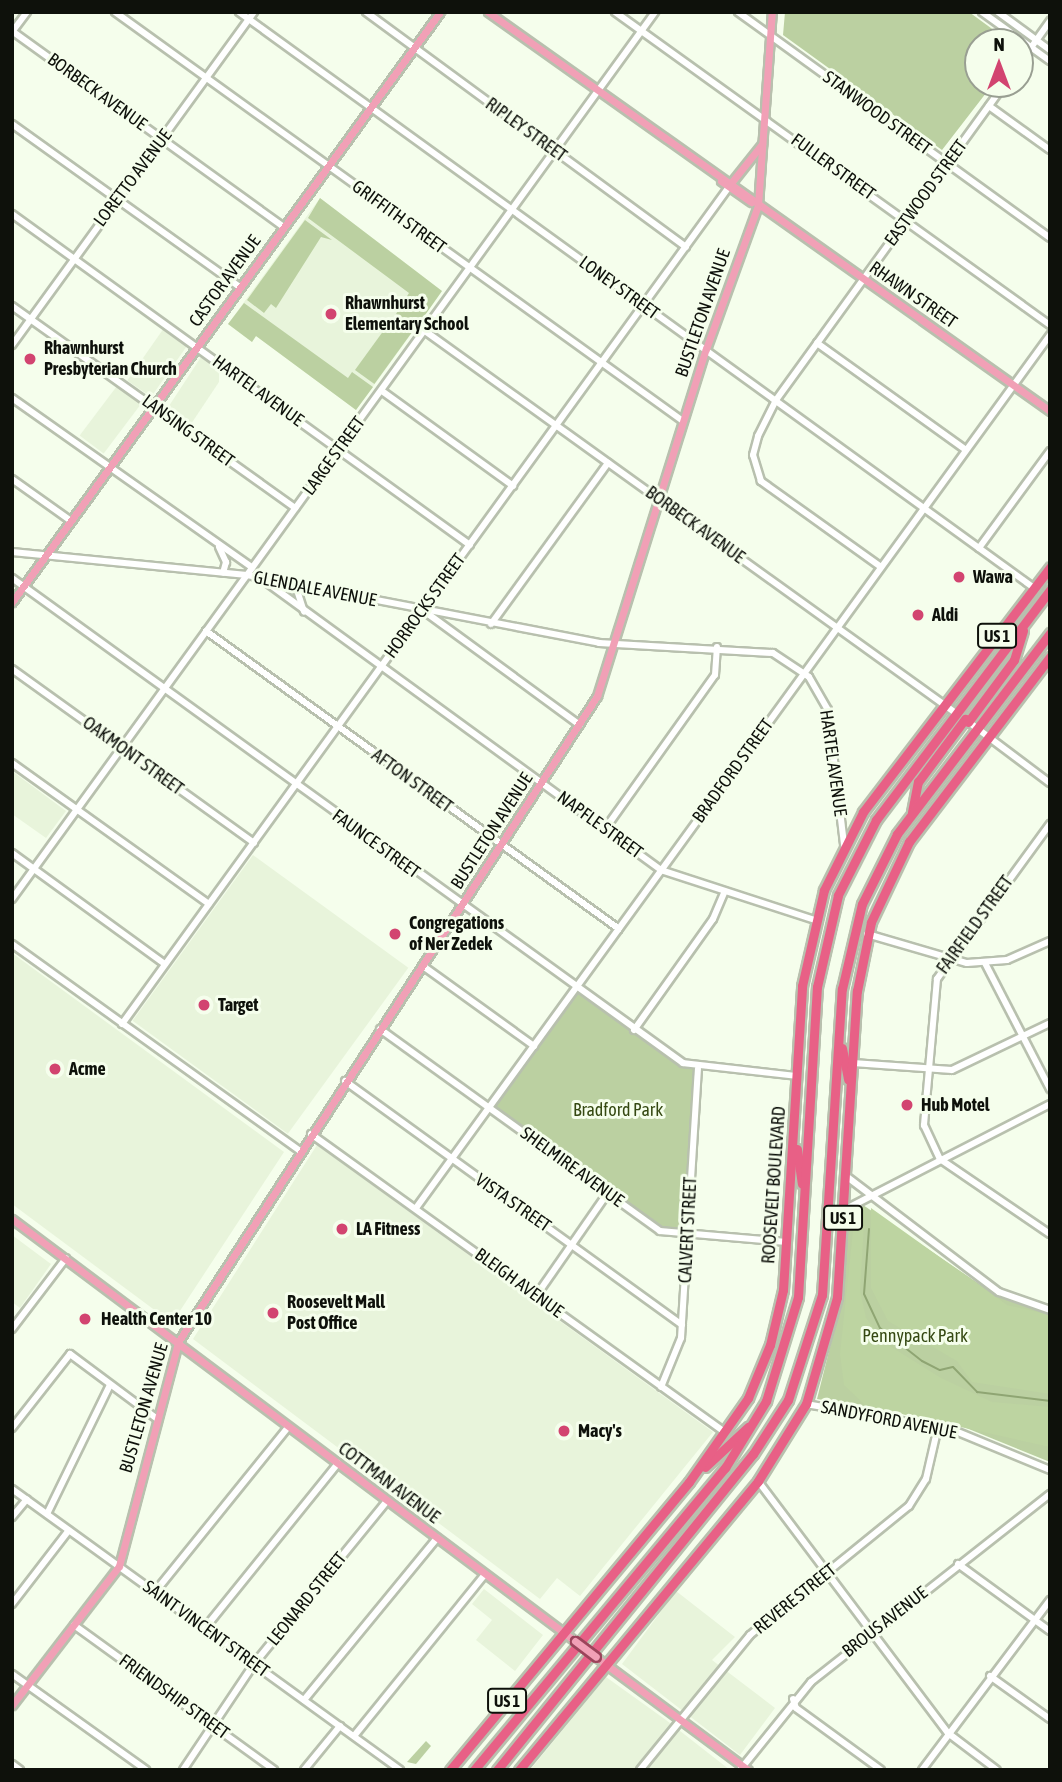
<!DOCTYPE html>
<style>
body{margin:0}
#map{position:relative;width:1062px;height:1782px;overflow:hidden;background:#f5feec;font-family:"Asap Condensed",sans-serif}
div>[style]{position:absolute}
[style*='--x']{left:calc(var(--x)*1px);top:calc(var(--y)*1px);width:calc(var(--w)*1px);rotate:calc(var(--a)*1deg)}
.built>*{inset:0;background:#e8f4db;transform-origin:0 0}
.green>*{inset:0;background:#bbd0a1;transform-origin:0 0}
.forest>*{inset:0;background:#bdd4a1}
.stream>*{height:2px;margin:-1px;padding:0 1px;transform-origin:1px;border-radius:1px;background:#8fa573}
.roads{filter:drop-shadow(2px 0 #b8c0ae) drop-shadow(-2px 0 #b8c0ae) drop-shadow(0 2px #b8c0ae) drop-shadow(0 -2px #b8c0ae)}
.minor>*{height:6px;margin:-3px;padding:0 3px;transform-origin:3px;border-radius:3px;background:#fff}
.major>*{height:7px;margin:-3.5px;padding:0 3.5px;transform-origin:3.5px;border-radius:3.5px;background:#f1a0b6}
.highway>*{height:9px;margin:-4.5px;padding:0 4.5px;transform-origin:4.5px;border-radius:4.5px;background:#e86086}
.bridges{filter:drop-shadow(2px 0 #9c445b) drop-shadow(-2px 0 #9c445b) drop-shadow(0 2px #9c445b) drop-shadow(0 -2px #9c445b)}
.major-bridge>*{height:7px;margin:-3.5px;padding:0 3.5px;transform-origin:3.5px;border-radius:3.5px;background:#f1a0b6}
.dots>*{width:19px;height:19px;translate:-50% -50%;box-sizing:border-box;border:4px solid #f5feec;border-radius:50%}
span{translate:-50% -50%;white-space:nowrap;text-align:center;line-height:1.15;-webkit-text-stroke:6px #f5feec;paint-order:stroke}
.shield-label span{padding:2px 5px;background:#f5feec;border:2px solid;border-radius:5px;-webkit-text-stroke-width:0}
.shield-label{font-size:16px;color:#0e110b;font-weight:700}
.street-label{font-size:18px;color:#0e110b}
.poi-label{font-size:18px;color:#0e110b;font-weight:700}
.left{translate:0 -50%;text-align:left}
.park-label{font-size:18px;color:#354912}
.frame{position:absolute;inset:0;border:14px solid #0e110b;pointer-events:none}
.north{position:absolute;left:964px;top:28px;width:70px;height:70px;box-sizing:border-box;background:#f5feec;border:2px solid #999f92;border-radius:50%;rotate:0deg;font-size:19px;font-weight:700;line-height:28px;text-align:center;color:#0e110b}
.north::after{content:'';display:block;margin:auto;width:24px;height:32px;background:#d24470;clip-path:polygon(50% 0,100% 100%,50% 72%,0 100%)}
</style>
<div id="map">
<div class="built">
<i style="clip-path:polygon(320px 198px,442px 291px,356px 410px,256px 336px,252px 342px,228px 324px)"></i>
<i style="left:164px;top:328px;width:29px;height:64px;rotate:35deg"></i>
<i style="clip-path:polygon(201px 357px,219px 370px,219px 382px,191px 424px,167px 409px)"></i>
<i style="left:117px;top:386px;width:30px;height:62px;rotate:37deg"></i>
<i style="clip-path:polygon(12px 771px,66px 811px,46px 838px,12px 814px)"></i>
<i style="left:253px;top:855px;width:192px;height:205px;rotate:36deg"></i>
<i style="clip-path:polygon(12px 953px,284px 1152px,172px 1323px,12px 1204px)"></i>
<i style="clip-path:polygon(317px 1145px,713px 1432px,580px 1596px,557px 1578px,540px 1599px,193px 1339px)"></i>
<i style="clip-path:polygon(12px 1235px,51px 1264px,20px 1308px,12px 1302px)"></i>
<i style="clip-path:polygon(484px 1589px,543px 1635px,515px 1671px,476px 1640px,492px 1620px,472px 1604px)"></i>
<i style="clip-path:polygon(676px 1591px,735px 1637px,712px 1660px,775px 1708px,740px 1755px,622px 1664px)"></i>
<i style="clip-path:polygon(606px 1677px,666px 1720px,730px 1770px,530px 1770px)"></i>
</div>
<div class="green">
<i style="clip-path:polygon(785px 12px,969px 12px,1010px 42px,978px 42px,978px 84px,993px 84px,942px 150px,783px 35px)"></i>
<i style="clip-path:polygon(320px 198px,442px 291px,416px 328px,396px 314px,409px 293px,308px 218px)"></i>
<i style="clip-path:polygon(305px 220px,332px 240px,321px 237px,276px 308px,271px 304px,264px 313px,247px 300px)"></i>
<i style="clip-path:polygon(244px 303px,348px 378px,352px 372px,373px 387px,356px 410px,256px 336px,252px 342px,228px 324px)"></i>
<i style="left:392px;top:319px;width:24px;height:63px;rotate:36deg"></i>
<i style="clip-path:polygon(576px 988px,698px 1069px,689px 1237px,660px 1231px,490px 1107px)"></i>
<i style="clip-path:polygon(863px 1205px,997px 1296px,1050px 1315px,1050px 1462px,954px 1423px,817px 1399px,842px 1299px,848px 1215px)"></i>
<i style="clip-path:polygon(426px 1741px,431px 1746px,416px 1764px,407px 1762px)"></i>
</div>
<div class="forest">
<i style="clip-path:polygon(865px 1208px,860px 1291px,866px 1318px,885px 1343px,941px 1378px,992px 1402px,1050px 1407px,1050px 1447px,866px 1406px,844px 1385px,840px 1354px,855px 1212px)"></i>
<i style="clip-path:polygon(871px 1208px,1007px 1305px,1050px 1315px,1050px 1394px,972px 1382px,957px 1361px,888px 1321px,871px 1288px)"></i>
</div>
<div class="stream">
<i style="--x:869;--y:1229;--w:65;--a:94.4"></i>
<i style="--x:864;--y:1294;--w:38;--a:65"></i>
<i style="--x:880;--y:1328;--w:53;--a:38.2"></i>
<i style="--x:922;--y:1361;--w:20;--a:27"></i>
<i style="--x:940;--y:1370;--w:13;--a:-13"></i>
<i style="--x:953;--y:1367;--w:35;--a:46"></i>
<i style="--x:977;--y:1392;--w:74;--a:7"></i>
</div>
<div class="roads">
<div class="minor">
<i style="--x:115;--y:12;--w:700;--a:35.76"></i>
<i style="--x:239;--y:12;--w:982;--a:35.92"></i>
<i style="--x:366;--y:12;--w:397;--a:36.3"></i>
<i style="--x:615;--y:12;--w:536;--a:35.74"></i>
<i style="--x:738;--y:12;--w:385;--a:35.9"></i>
<i style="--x:982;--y:12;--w:84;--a:35.8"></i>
<i style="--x:998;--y:12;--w:64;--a:36.2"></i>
<i style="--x:12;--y:31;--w:335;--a:35.8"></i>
<i style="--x:12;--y:32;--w:25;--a:-53"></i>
<i style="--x:1020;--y:63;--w:52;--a:-54.5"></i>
<i style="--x:989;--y:106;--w:75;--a:35.8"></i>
<i style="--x:12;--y:124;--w:280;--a:35.6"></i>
<i style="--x:12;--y:214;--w:565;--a:35.86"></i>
<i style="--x:12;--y:306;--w:348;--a:35.5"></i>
<i style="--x:425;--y:331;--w:656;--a:35.75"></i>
<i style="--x:817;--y:343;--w:183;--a:35.7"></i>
<i style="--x:12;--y:345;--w:412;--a:-54"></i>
<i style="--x:382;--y:391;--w:162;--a:35.9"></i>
<i style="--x:12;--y:398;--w:294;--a:35.2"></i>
<i style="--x:12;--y:479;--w:72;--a:35.4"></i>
<i style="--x:219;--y:547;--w:17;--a:65"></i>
<i style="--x:226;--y:562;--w:11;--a:105"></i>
<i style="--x:979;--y:548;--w:120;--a:-53.8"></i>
<i style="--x:12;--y:552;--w:236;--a:5.6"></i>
<i style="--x:247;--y:575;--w:359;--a:10.9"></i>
<i style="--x:599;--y:643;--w:174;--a:3.3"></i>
<i style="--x:773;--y:653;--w:43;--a:33.7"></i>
<i style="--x:809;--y:677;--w:38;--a:60"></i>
<i style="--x:828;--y:710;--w:136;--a:83.2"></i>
<i style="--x:881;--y:567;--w:148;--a:-144.4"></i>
<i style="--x:761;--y:481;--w:27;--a:-107"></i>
<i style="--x:753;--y:455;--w:20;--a:-75"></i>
<i style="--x:758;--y:436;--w:40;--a:-63.4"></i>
<i style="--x:776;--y:400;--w:390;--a:-54.1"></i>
<i style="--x:12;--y:578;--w:828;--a:35.86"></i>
<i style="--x:683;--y:1063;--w:115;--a:6.5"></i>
<i style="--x:262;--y:579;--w:494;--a:36.1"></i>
<i style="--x:661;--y:870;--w:162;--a:18"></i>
<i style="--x:295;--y:584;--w:29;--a:72"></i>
<i style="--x:424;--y:611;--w:193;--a:36.2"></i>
<i style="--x:491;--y:624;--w:199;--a:-54"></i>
<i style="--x:206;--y:631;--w:509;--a:35.81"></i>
<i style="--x:12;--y:669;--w:298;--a:35.7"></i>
<i style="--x:966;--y:720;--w:105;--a:36.9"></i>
<i style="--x:12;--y:763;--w:242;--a:35.6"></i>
<i style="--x:1050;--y:824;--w:192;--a:126.1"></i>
<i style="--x:937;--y:979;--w:147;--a:95.1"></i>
<i style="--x:924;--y:1125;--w:38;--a:65"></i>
<i style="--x:940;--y:1159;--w:133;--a:34.3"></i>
<i style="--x:605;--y:829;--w:189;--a:-54.5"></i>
<i style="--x:715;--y:675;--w:28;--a:-86"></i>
<i style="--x:12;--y:853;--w:189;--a:36"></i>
<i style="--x:12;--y:899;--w:1096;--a:-54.06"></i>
<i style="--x:867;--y:934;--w:104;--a:16.2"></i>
<i style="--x:967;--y:963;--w:40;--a:-4.3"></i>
<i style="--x:1007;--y:960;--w:47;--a:-23.8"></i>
<i style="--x:12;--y:944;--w:355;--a:35.7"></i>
<i style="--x:985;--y:963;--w:142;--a:62.7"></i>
<i style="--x:423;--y:966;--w:137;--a:35.8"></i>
<i style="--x:122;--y:1024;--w:1033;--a:-54.06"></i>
<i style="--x:380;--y:1029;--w:345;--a:35.8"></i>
<i style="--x:660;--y:1231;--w:127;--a:5"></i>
<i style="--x:634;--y:1030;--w:136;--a:-54.6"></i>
<i style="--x:713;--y:919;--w:30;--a:-67"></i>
<i style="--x:853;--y:1063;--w:99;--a:4"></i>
<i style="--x:952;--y:1070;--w:109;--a:-25.6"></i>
<i style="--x:345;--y:1081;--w:416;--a:35.9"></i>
<i style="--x:311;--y:1134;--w:511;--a:35.77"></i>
<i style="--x:846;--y:1176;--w:192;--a:37.2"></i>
<i style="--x:999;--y:1292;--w:54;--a:19.4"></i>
<i style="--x:416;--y:1208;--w:1079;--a:-54.01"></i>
<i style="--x:844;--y:1210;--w:232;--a:-27.2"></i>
<i style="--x:536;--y:1296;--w:124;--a:-55.2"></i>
<i style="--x:12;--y:1329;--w:89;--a:-52.7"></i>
<i style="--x:661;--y:1387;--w:53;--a:-67.8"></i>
<i style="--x:681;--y:1338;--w:270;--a:-86.4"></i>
<i style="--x:806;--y:1404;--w:149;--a:10"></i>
<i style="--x:953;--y:1430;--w:105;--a:22.4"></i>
<i style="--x:12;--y:1428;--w:94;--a:-51.9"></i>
<i style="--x:70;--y:1354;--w:107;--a:36.7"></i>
<i style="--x:758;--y:1481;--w:316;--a:53"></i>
<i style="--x:948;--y:1733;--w:61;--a:37.1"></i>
<i style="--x:12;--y:1489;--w:479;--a:35.9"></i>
<i style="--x:47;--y:1514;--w:144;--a:-64"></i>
<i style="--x:12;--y:1517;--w:23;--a:-50"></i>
<i style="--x:958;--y:1564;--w:114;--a:36.1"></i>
<i style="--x:155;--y:1592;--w:212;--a:-51.1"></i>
<i style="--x:12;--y:1604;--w:93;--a:-52.4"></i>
<i style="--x:74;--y:1625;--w:247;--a:35.9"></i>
<i style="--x:205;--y:1628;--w:212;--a:-51.1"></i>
<i style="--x:12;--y:1674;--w:165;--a:35.6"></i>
<i style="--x:990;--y:1676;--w:74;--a:35.6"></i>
<i style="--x:793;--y:1699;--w:9;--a:72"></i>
<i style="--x:796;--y:1708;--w:105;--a:36.1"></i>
<i style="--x:304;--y:1700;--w:210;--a:-50.6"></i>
<i style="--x:354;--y:1736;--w:208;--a:-51"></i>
<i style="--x:12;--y:1764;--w:10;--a:37"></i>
<i style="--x:183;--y:1770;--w:128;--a:-56.2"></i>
<i style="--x:254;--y:1664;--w:210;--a:-50.8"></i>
<i style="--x:304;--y:1770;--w:57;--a:-50.7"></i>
<i style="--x:640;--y:1770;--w:174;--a:-50.8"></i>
<i style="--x:750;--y:1635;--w:205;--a:-39.1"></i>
<i style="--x:909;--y:1506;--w:32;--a:-58"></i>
<i style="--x:926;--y:1479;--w:53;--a:-77"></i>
<i style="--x:740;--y:1770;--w:113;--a:-51.1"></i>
<i style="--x:811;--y:1682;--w:304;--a:-38.2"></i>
<i style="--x:922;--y:1770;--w:213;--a:-53"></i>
</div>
<div class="major">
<i style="--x:488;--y:12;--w:689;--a:35.37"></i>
<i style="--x:721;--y:181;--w:37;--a:35"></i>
<i style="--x:731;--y:183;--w:50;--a:-51.5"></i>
<i style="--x:12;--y:602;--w:729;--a:-54.04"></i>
<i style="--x:12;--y:1219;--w:704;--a:36.85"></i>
<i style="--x:596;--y:1657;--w:189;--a:36.6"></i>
<i style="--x:12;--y:1705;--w:175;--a:-52.4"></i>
<i style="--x:119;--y:1566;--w:232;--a:-75.2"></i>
<i style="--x:178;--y:1342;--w:770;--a:-57.03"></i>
<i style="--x:597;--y:696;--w:364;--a:-72.6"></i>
<i style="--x:706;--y:349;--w:153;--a:-70.1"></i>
<i style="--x:758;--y:205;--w:194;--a:-85.9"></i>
</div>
<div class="highway">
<i style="--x:968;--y:722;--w:77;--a:-53.4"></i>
<i style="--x:1014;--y:660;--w:31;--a:-73"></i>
<i style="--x:912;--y:812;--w:31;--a:-79"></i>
<i style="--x:918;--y:782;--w:79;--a:-53.3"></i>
<i style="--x:842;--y:1048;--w:32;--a:79"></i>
<i style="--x:797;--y:1149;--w:35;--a:82"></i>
<i style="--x:705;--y:1467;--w:59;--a:-42.9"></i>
<i style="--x:450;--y:1770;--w:374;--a:-50.3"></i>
<i style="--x:689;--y:1482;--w:103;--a:-54.9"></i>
<i style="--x:748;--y:1398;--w:57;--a:-67.5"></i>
<i style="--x:770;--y:1345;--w:57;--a:-76.7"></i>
<i style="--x:783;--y:1290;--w:305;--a:-86.4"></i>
<i style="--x:802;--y:986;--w:98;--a:-77.1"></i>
<i style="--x:824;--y:890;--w:87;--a:-63.4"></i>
<i style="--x:863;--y:812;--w:308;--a:-52.6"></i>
<i style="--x:474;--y:1770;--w:393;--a:-50.3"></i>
<i style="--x:725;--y:1468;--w:79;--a:-58.5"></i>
<i style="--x:766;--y:1401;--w:109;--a:-72.9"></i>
<i style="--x:798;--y:1297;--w:311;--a:-86.5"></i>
<i style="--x:817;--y:987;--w:94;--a:-77.1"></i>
<i style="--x:838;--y:895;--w:84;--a:-63.1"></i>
<i style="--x:876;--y:820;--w:288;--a:-52.9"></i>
<i style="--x:497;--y:1770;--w:407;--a:-51"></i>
<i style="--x:753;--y:1454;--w:64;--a:-57.1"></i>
<i style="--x:788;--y:1400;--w:110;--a:-72.1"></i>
<i style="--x:822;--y:1295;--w:307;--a:-86.3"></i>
<i style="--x:842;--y:989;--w:87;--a:-76.8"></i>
<i style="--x:862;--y:904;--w:78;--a:-63.4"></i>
<i style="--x:897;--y:834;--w:253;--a:-52.7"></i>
<i style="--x:519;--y:1770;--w:375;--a:-50.4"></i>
<i style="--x:758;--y:1481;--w:91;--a:-58.1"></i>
<i style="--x:806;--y:1404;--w:111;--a:-73.8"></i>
<i style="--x:837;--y:1297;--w:307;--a:-86.3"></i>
<i style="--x:857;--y:991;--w:70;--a:-78.5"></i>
<i style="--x:871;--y:922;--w:89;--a:-64.6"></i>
<i style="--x:909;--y:842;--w:233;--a:-52.7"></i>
</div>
</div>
<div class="bridges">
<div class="major-bridge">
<i style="--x:575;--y:1641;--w:26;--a:37"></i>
</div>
</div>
<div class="dots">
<i style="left:331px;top:314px;background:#d24470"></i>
<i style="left:30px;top:359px;background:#d24470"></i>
<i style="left:959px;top:577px;background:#d24470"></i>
<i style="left:918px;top:615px;background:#d24470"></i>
<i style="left:395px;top:934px;background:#d24470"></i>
<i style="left:204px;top:1005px;background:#d24470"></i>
<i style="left:55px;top:1069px;background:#d24470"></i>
<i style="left:907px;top:1105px;background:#d24470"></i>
<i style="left:342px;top:1229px;background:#d24470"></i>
<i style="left:273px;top:1313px;background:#d24470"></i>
<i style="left:85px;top:1319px;background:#d24470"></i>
<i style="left:564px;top:1431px;background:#d24470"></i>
</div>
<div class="shield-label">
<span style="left:997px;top:636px">US 1</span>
<span style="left:843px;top:1218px">US 1</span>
<span style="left:507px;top:1701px">US 1</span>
</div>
<div class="street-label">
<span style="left:97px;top:92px;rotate:36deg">BORBECK AVENUE</span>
<span style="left:877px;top:113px;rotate:36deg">STANWOOD STREET</span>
<span style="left:526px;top:130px;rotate:36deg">RIPLEY STREET</span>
<span style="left:833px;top:167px;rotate:36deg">FULLER STREET</span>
<span style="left:133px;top:178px;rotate:-53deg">LORETTO AVENUE</span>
<span style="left:926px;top:193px;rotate:-54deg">EASTWOOD STREET</span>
<span style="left:399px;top:217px;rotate:36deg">GRIFFITH STREET</span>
<span style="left:225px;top:281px;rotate:-54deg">CASTOR AVENUE</span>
<span style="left:619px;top:288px;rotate:36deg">LONEY STREET</span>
<span style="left:913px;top:295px;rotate:35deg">RHAWN STREET</span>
<span style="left:703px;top:313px;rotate:-71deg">BUSTLETON AVENUE</span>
<span style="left:258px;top:391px;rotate:36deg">HARTEL AVENUE</span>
<span style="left:188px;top:431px;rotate:36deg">LANSING STREET</span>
<span style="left:334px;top:456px;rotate:-54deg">LARGE STREET</span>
<span style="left:695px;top:525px;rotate:36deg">BORBECK AVENUE</span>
<span style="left:315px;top:589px;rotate:11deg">GLENDALE AVENUE</span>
<span style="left:425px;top:606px;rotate:-54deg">HORROCKS STREET</span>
<span style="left:133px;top:756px;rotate:36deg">OAKMONT STREET</span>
<span style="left:833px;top:763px;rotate:82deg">HARTEL AVENUE</span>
<span style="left:733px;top:771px;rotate:-54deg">BRADFORD STREET</span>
<span style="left:412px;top:781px;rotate:36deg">AFTON STREET</span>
<span style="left:600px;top:825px;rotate:36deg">NAPFLE STREET</span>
<span style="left:492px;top:831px;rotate:-57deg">BUSTLETON AVENUE</span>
<span style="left:376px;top:844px;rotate:36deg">FAUNCE STREET</span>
<span style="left:975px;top:925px;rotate:-54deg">FAIRFIELD STREET</span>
<span style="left:572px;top:1167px;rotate:36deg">SHELMIRE AVENUE</span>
<span style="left:774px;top:1185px;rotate:-86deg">ROOSEVELT BOULEVARD</span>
<span style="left:513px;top:1203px;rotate:35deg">VISTA STREET</span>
<span style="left:688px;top:1230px;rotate:-87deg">CALVERT STREET</span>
<span style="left:519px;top:1283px;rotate:36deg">BLEIGH AVENUE</span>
<span style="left:144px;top:1408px;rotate:-74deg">BUSTLETON AVENUE</span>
<span style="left:889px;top:1420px;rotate:11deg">SANDYFORD AVENUE</span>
<span style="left:389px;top:1483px;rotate:37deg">COTTMAN AVENUE</span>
<span style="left:307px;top:1599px;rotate:-51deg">LEONARD STREET</span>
<span style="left:795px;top:1599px;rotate:-39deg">REVERE STREET</span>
<span style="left:885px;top:1622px;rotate:-38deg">BROUS AVENUE</span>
<span style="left:206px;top:1629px;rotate:36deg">SAINT VINCENT STREET</span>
<span style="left:174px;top:1697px;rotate:36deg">FRIENDSHIP STREET</span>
</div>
<div class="poi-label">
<span class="left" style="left:345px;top:314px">Rhawnhurst<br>Elementary School</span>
<span class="left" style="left:44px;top:359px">Rhawnhurst<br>Presbyterian Church</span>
<span class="left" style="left:973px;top:577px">Wawa</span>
<span class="left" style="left:932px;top:615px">Aldi</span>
<span class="left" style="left:409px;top:934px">Congregations<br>of Ner Zedek</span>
<span class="left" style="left:218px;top:1005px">Target</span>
<span class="left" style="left:69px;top:1069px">Acme</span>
<span class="left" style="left:921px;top:1105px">Hub Motel</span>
<span class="left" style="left:356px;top:1229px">LA Fitness</span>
<span class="left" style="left:287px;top:1313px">Roosevelt Mall<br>Post Office</span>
<span class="left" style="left:101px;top:1319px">Health Center 10</span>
<span class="left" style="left:578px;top:1431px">Macy's</span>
</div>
<div class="park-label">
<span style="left:618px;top:1110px">Bradford Park</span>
<span style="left:915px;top:1336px">Pennypack Park</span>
</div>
<div class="frame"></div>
<div class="north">N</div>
</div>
